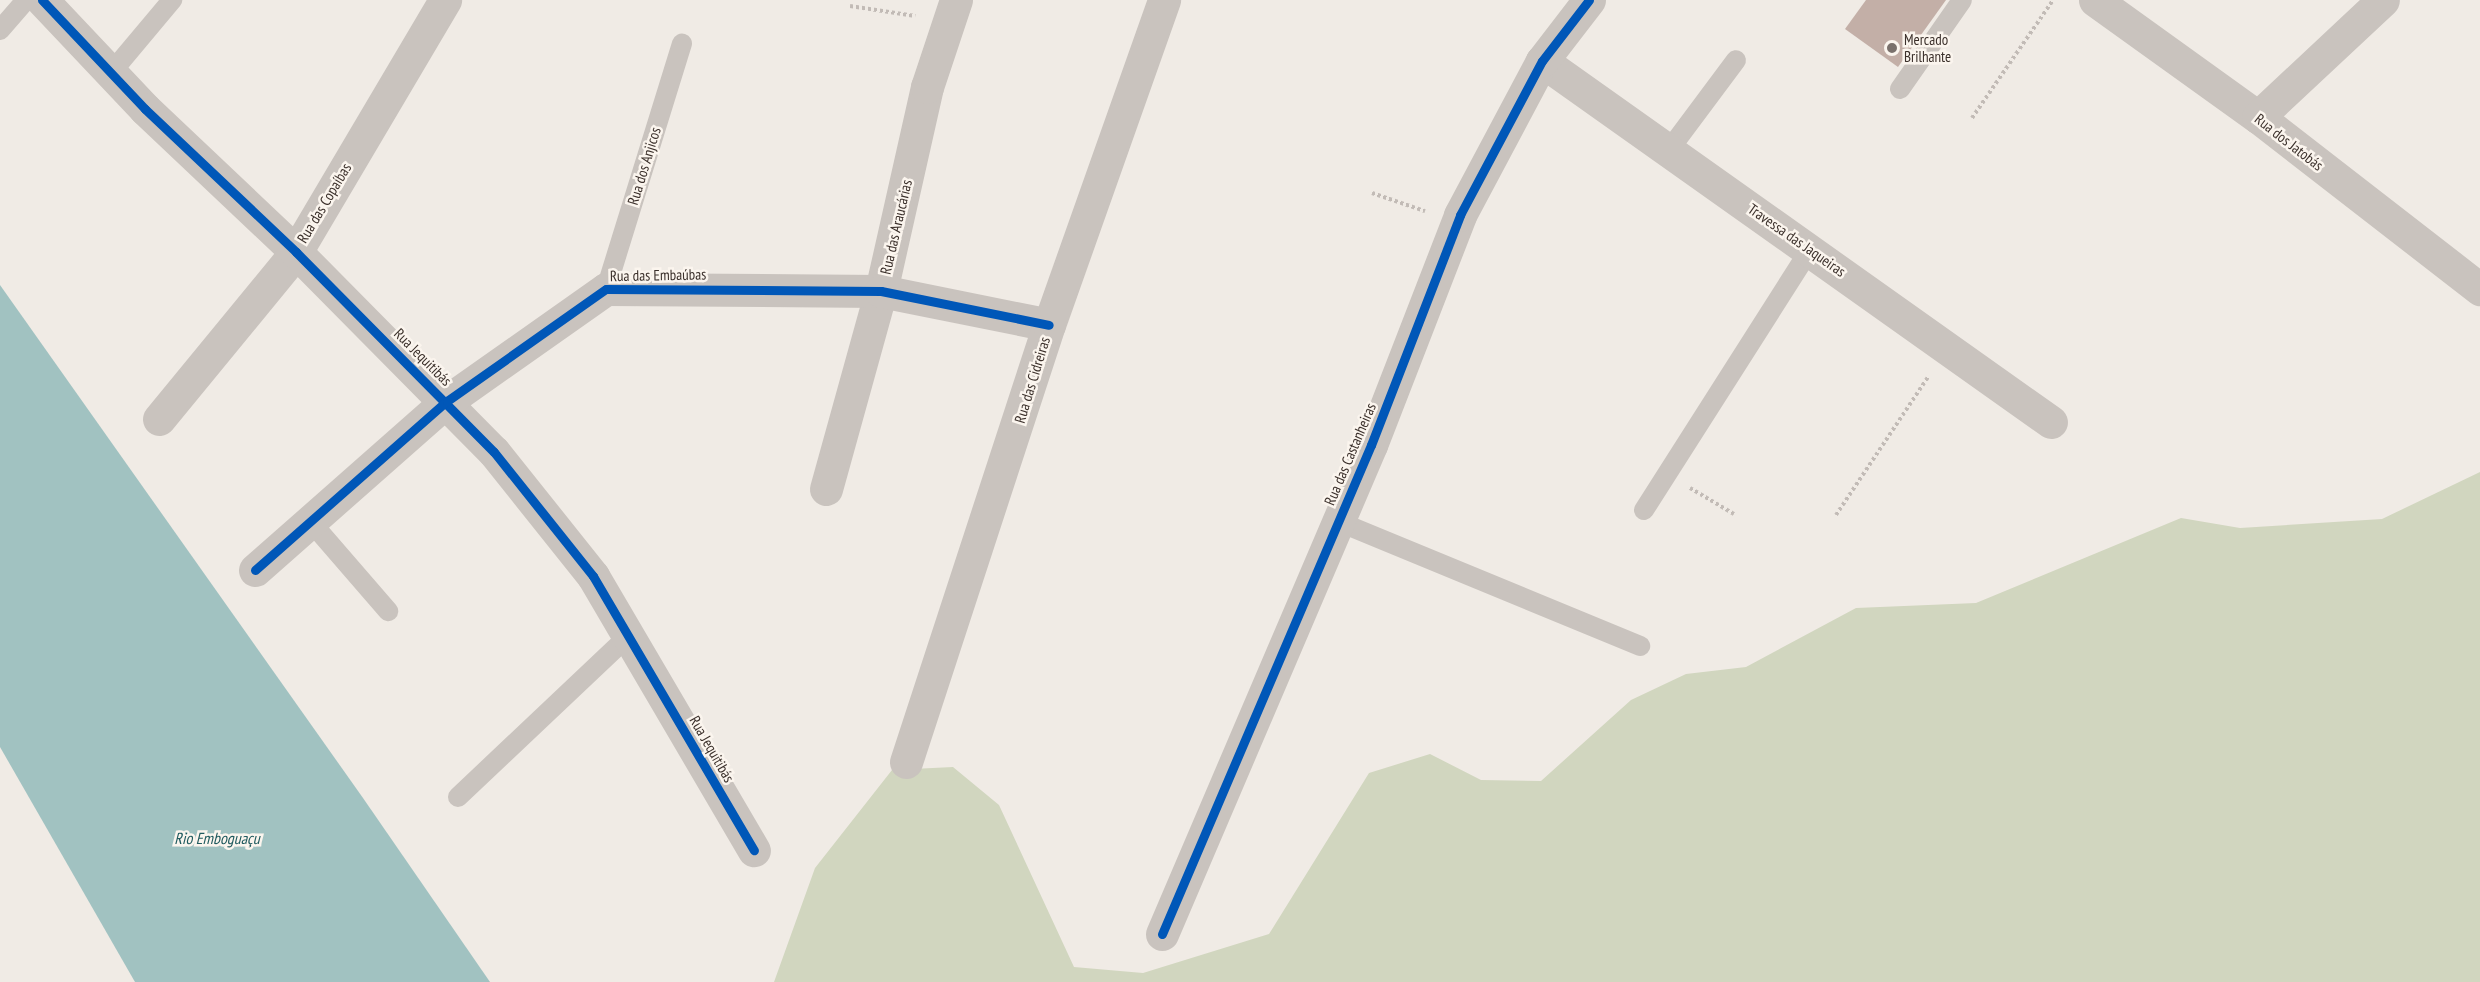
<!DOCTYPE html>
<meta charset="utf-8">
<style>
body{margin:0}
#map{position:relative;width:2480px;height:982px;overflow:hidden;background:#f0ebe5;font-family:"PT Sans Narrow",sans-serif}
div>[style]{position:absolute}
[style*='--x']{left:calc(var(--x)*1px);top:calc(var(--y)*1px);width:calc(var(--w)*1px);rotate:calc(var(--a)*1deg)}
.green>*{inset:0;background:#d1d6bf}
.water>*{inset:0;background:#a1c2c1}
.building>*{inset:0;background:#c3afa7}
.path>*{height:4px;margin-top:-2px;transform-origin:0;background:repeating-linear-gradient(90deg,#c2bbb6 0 3px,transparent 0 6px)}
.service>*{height:20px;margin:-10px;padding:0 10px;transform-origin:10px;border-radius:10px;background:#c9c3be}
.minor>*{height:33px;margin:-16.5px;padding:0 16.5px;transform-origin:16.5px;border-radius:16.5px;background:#c9c3be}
.cycleway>*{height:9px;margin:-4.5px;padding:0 4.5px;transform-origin:4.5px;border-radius:4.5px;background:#0057b8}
.dots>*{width:16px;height:16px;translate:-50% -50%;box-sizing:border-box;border:3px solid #fbf5ee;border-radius:50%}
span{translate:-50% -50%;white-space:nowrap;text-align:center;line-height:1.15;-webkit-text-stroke:5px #fbf5ee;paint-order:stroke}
.poi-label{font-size:15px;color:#3b302b}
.left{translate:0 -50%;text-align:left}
.street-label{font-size:15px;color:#3b302b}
.water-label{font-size:16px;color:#1f5a5e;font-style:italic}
</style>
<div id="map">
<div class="green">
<i style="clip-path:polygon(2480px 472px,2480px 982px,774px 982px,815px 868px,892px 770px,953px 767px,999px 805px,1074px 967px,1143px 973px,1269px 934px,1369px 773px,1430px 754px,1481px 780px,1541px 781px,1631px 700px,1686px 674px,1746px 667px,1856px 608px,1976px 603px,2181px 518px,2240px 528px,2382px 519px)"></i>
</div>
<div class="water">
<i style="clip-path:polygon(0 285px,363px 798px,490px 982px,135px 982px,0 747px)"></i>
</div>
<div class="building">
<i style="clip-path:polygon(1866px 0,1946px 0,1898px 67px,1845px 29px)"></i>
</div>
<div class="path">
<i style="--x:850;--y:6;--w:66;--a:8.7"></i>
<i style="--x:1972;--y:118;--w:143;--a:-55.5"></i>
<i style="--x:1372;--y:193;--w:56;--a:18.8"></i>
<i style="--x:1690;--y:488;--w:51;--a:30.6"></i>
<i style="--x:1836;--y:515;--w:166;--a:-56.3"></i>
</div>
<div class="service">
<i style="--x:0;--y:30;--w:40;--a:-49"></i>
<i style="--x:110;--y:74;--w:97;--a:-50"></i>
<i style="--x:1900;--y:89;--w:108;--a:-55.1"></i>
<i style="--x:1669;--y:150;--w:112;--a:-53.3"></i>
<i style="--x:606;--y:289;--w:257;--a:-72.8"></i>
<i style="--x:1644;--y:510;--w:309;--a:-57.5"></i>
<i style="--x:1337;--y:521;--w:328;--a:22.4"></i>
<i style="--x:311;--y:522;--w:118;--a:49.1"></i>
<i style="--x:458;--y:797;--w:234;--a:-43.4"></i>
</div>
<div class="minor">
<i style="--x:42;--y:0;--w:150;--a:46.6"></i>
<i style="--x:145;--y:109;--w:208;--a:43.4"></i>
<i style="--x:296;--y:252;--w:281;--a:45.3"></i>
<i style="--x:494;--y:452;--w:159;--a:51.4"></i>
<i style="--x:593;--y:576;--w:318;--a:59.6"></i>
<i style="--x:2095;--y:0;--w:201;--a:35.7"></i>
<i style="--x:2258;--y:117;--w:281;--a:37.8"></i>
<i style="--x:1542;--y:61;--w:624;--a:35.35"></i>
<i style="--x:2258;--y:117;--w:171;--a:-43.1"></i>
<i style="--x:159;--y:419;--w:216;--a:-50.6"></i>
<i style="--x:296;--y:252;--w:293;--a:-59.4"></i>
<i style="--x:826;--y:489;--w:205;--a:-74.5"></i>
<i style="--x:881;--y:291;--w:209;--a:-77.3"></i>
<i style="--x:927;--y:87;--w:92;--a:-71.6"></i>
<i style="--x:255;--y:570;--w:256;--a:-41.4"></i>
<i style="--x:447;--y:401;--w:194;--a:-35.2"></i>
<i style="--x:606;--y:289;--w:275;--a:0.4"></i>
<i style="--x:881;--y:291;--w:171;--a:11.4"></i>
<i style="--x:906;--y:762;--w:460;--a:-71.9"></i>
<i style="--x:1049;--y:325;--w:345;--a:-70.5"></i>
<i style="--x:1162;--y:934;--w:532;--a:-66.86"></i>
<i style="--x:1371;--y:445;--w:247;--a:-68.8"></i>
<i style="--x:1460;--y:215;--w:174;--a:-62"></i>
<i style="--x:1542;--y:61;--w:77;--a:-52.4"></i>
</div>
<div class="cycleway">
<i style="--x:42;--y:0;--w:150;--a:46.6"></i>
<i style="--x:145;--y:109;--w:208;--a:43.4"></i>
<i style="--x:296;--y:252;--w:281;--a:45.3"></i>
<i style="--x:494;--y:452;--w:159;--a:51.4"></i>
<i style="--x:593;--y:576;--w:318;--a:59.6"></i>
<i style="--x:255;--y:570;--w:256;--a:-41.4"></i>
<i style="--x:447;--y:401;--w:194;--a:-35.2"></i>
<i style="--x:606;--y:289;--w:275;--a:0.4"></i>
<i style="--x:881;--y:291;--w:171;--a:11.4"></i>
<i style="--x:1162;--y:934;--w:532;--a:-66.86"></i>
<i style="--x:1371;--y:445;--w:247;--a:-68.8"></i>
<i style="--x:1460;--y:215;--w:174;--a:-62"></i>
<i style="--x:1542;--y:61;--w:77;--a:-52.4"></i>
</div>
<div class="dots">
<i style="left:1892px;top:48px;background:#7a716c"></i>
</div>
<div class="poi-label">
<span class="left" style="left:1904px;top:48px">Mercado<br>Brilhante</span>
</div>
<div class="street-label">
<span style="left:2289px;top:142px;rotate:38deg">Rua dos Jatobás</span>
<span style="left:644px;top:166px;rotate:-73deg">Rua dos Anjicos</span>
<span style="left:324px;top:203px;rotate:-59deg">Rua das Copaíbas</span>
<span style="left:896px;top:227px;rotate:-77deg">Rua das Araucárias</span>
<span style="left:1797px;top:240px;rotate:35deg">Travessa das Jaqueiras</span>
<span style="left:658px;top:275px;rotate:-1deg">Rua das Embaúbas</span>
<span style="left:423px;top:357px;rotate:45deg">Rua Jequitibás</span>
<span style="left:1032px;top:380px;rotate:-73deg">Rua das Cidreiras</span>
<span style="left:1350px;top:454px;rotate:-67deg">Rua das Castanheiras</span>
<span style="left:712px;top:749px;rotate:60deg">Rua Jequitibás</span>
</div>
<div class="water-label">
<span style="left:217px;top:838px">Rio Emboguaçu</span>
</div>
</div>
